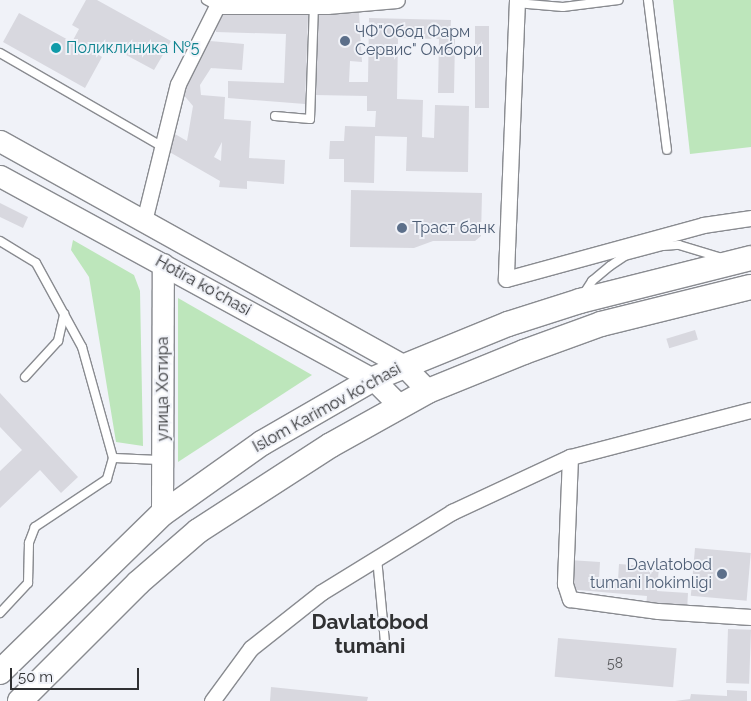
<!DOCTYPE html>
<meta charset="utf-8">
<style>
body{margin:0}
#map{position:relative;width:751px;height:701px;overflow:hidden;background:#f0f2f8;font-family:Raleway,sans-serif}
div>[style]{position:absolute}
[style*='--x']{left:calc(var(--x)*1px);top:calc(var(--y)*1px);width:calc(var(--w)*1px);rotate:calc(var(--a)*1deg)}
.green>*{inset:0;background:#bde6bb}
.building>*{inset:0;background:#d8d8df;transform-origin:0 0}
.roads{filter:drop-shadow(1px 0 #898b90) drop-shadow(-1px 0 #898b90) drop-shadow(0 1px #898b90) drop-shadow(0 -1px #898b90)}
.lane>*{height:8px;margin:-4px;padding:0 4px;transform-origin:4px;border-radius:4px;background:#fff}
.street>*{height:15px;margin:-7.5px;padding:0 7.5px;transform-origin:7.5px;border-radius:7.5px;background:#fff}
.secondary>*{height:21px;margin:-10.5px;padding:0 10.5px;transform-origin:10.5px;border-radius:10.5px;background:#fff}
.primary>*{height:24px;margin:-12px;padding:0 12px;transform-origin:12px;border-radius:12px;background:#fff}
.dots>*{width:14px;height:14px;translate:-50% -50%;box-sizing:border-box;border:2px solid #f0f2f8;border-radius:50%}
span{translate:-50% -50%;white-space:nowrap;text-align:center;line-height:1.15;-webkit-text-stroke:4px #f0f2f8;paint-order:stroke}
.number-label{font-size:14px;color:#5a5b5e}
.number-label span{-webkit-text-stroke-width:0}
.service-label{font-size:16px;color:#4e5e75}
.left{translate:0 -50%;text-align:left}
.right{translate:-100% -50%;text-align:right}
.culture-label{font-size:16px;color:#0d838f}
.street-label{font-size:16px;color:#303133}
.district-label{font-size:21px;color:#303133;font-weight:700}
.scale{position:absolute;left:10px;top:668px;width:129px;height:22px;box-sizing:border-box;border:2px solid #303133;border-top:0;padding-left:6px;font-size:15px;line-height:18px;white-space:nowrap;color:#303133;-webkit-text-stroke:4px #f0f2f8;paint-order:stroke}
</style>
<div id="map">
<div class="green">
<i style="clip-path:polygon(673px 0,751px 0,751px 147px,690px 154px)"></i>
<i style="clip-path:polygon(73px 240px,134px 275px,140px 291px,143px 446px,116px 442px,89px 277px,71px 250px)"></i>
<i style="clip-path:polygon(178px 298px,312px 375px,178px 462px)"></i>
</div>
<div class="building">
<i style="clip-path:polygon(86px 0,97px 0,171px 41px,154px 70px,102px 42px,96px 53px,102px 57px,85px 88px,3px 42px,19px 13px,72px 42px,79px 29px,72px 25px)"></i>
<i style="clip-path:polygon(217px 11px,308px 15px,305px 104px,228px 98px,228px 81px,284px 83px,286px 34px,216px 32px)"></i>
<i style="clip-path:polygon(317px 12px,359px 13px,362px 62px,350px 61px,349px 82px,368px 82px,369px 18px,451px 20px,450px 39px,455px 39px,454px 93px,438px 93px,439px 39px,398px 38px,397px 99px,423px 100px,422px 137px,434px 138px,435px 105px,469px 106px,468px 172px,406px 171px,407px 137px,375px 136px,374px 183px,344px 182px,344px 159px,329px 159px,330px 141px,344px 141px,345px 126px,375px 127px,376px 111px,367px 111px,367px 96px,315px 95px)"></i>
<i style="left:475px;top:26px;width:14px;height:82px"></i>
<i style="clip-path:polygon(evenodd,210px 41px,244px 44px,242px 70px,211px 68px,200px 85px,201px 95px,225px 97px,224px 119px,251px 121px,249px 158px,285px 160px,284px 184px,247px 181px,247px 189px,219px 187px,220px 181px,166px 150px,175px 134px,187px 141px,193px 106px,182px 93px,183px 84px,210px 41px,222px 142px,221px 161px,214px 157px,222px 142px)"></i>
<i style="clip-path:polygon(351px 190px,482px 193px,481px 236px,475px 241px,433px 241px,414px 248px,350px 247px)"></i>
<i style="clip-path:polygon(0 203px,28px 217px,23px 228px,0 217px)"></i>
<i style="left:695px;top:330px;width:10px;height:30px;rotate:73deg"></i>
<i style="clip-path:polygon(0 393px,78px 477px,61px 493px,40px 470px,0 508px,0 471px,22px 450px,0 427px)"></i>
<i style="left:695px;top:548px;width:56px;height:48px;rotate:5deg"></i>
<i style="clip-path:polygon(569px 560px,600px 562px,599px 579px,618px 580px,619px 564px,659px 567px,657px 591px,688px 593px,687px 611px,646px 607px,647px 596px,567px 589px)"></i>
<i style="left:728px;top:629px;width:23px;height:54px;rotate:2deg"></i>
<i style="left:558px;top:638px;width:119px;height:39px;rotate:5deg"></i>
<i style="clip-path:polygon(271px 687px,368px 697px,367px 701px,270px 701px)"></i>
<i style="clip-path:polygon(727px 690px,747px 691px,747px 701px,675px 701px,690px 699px,691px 694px,727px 696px)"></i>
</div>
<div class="roads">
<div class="lane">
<i style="--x:206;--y:0;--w:13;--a:29"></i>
<i style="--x:648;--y:0;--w:151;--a:82.8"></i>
<i style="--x:516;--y:3;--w:47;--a:4.9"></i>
<i style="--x:563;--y:7;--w:56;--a:-7.1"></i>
<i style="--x:0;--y:53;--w:186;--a:30"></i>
<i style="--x:275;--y:116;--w:35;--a:5"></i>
<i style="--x:310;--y:119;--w:113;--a:-88"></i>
<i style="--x:0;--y:241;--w:42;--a:31.4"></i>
<i style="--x:36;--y:263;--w:96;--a:61.3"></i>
<i style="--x:82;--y:347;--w:115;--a:74.4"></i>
<i style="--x:113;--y:458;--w:22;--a:106"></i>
<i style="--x:107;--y:479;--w:87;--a:146.3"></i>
<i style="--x:35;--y:527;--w:17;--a:111"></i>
<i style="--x:29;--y:543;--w:40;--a:91.4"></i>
<i style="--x:28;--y:583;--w:41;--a:133"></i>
<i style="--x:583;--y:295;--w:17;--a:-57"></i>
<i style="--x:592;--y:281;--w:23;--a:-40"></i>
<i style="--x:610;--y:266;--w:18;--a:-34"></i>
<i style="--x:625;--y:256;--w:39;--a:-15"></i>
<i style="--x:663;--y:246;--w:16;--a:-4"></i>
<i style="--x:679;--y:245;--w:45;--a:16.8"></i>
<i style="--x:25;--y:377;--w:49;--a:-47.5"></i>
<i style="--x:58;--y:341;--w:28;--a:-77"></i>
<i style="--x:113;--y:458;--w:47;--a:2.4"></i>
<i style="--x:377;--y:558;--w:85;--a:84.6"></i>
</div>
<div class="street">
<i style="--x:517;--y:0;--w:279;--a:92.3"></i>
<i style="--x:506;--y:279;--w:204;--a:-15.3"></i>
<i style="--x:703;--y:225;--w:49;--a:-8.3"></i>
<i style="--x:144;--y:221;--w:141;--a:-76.1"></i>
<i style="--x:178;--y:84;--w:87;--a:-63.4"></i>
<i style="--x:217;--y:6;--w:110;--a:0"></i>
<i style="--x:327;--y:6;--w:70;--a:-4.9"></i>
<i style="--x:570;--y:457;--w:127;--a:92.3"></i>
<i style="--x:565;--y:584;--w:16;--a:72"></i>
<i style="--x:570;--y:599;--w:89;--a:7.8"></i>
<i style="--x:658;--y:611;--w:93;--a:3.7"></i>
<i style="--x:212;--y:701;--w:66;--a:-53.7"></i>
<i style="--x:251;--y:648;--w:90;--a:-38.3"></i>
<i style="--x:322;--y:592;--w:153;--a:-31.6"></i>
<i style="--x:452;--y:512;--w:130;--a:-25"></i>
<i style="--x:570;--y:457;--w:187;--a:-14.6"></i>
</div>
<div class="secondary">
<i style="--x:0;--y:141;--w:461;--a:29.1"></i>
<i style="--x:403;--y:365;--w:36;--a:46"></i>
<i style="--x:0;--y:176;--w:425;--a:28.6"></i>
<i style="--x:373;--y:379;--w:38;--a:45"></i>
<i style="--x:162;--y:514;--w:250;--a:-89.8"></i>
</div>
<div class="primary">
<i style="--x:0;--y:672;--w:226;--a:-44.3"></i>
<i style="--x:162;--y:514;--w:123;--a:-35.4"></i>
<i style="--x:262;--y:443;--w:128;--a:-30"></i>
<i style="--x:373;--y:379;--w:146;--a:-22.2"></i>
<i style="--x:508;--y:324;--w:76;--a:-17.7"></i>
<i style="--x:580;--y:301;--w:176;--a:-14.1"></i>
<i style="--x:20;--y:701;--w:167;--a:-45"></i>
<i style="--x:138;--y:583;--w:79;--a:-40.9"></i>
<i style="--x:198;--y:531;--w:158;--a:-32.9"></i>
<i style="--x:331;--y:445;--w:111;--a:-29.1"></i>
<i style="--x:428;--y:391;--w:104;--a:-22.1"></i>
<i style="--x:524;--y:352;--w:82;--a:-20"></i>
<i style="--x:601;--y:324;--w:154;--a:-13.9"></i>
</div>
</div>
<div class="dots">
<i style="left:345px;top:41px;background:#5c6f8a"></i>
<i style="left:56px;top:48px;background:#0f9aa8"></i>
<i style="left:402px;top:228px;background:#5c6f8a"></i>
<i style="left:722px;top:574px;background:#5c6f8a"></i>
</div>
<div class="number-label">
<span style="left:615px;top:663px">58</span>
</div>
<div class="service-label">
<span class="left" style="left:355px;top:41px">ЧФ"Обод Фарм<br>Сервис" Омбори</span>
<span class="left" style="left:412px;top:228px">Траст банк</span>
<span class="right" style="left:712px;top:574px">Davlatobod<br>tumani hokimligi</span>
</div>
<div class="culture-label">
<span class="left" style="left:66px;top:48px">Поликлиника №5</span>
</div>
<div class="street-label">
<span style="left:203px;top:286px;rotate:29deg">Hotira ko'chasi</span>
<span style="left:163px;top:389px;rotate:-90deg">улица Хотира</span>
<span style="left:327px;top:408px;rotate:-29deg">Islom Karimov koʻchasi</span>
</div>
<div class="district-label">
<span style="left:370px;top:634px">Davlatobod<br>tumani</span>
</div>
<div class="scale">50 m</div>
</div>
